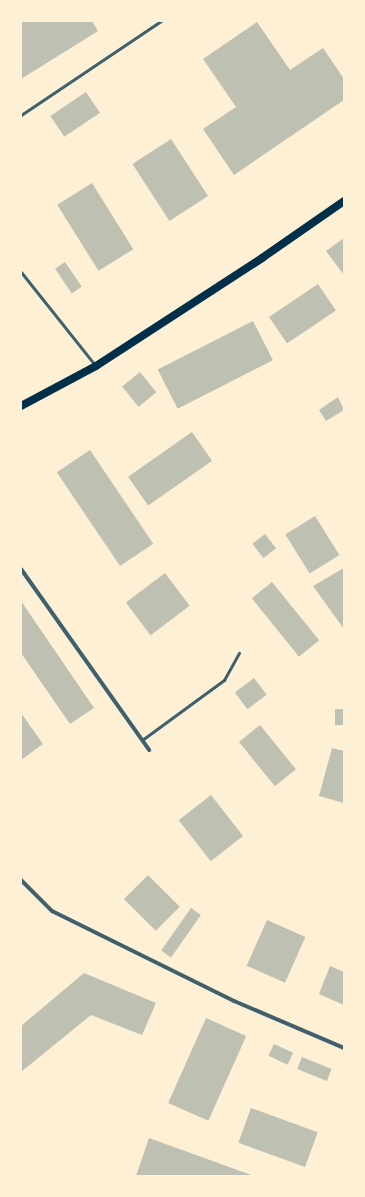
<!DOCTYPE html>
<style>
body{margin:0}
#map{position:relative;width:365px;height:1197px;overflow:hidden;background:#fdf0d5;font-family:Signika,sans-serif}
div>[style]{position:absolute}
[style*='--x']{left:calc(var(--x)*1px);top:calc(var(--y)*1px);width:calc(var(--w)*1px);rotate:calc(var(--a)*1deg)}
.building>*{inset:0;background:#bec0b2;transform-origin:0 0}
.service>*{height:3px;margin:-1.5px;padding:0 1.5px;transform-origin:1.5px;border-radius:1.5px;background:#3f606c}
.minor>*{height:4px;margin:-2px;padding:0 2px;transform-origin:2px;border-radius:2px;background:#3f606c}
.secondary>*{height:8px;margin:-4px;padding:0 4px;transform-origin:4px;border-radius:4px;background:#003049}
span{translate:-50% -50%;white-space:nowrap;text-align:center;line-height:1.15;-webkit-text-stroke:3.5px #fdf0d5;paint-order:stroke}
.frame{position:absolute;inset:0;border:22px solid #fdf0d5;pointer-events:none}
</style>
<div id="map">
<div class="building">
<i style="clip-path:polygon(24px 21px,92px 21px,98px 31px,21px 79px,21px 23px)"></i>
<i style="clip-path:polygon(257px 22px,290px 70px,323px 48px,344px 79px,344px 100px,234px 175px,203px 129px,236px 107px,203px 59px)"></i>
<i style="left:86px;top:92px;width:25px;height:43px;rotate:56deg"></i>
<i style="left:171px;top:139px;width:68px;height:46px;rotate:57deg"></i>
<i style="left:92px;top:183px;width:78px;height:41px;rotate:58deg"></i>
<i style="clip-path:polygon(344px 238px,344px 275px,326px 251px)"></i>
<i style="left:65px;top:262px;width:30px;height:12px;rotate:56deg"></i>
<i style="left:318px;top:284px;width:32px;height:59px;rotate:56deg"></i>
<i style="left:253px;top:321px;width:44px;height:107px;rotate:63deg"></i>
<i style="left:140px;top:372px;width:26px;height:23px;rotate:51deg"></i>
<i style="clip-path:polygon(338px 397px,344px 410px,326px 421px,319px 410px)"></i>
<i style="left:192px;top:432px;width:35px;height:78px;rotate:55deg"></i>
<i style="left:90px;top:450px;width:113px;height:40px;rotate:56deg"></i>
<i style="left:315px;top:516px;width:46px;height:35px;rotate:58deg"></i>
<i style="left:265px;top:534px;width:18px;height:16px;rotate:52deg"></i>
<i style="clip-path:polygon(344px 568px,344px 629px,313px 586px)"></i>
<i style="left:165px;top:573px;width:41px;height:49px;rotate:53deg"></i>
<i style="left:272px;top:582px;width:75px;height:26px;rotate:51deg"></i>
<i style="clip-path:polygon(21px 601px,94px 708px,70px 724px,21px 653px)"></i>
<i style="left:254px;top:678px;width:21px;height:24px;rotate:53deg"></i>
<i style="left:335px;top:709px;width:9px;height:16px"></i>
<i style="clip-path:polygon(21px 713px,43px 744px,21px 760px)"></i>
<i style="left:260px;top:725px;width:57px;height:27px;rotate:51deg"></i>
<i style="clip-path:polygon(332px 748px,344px 751px,344px 803px,319px 796px)"></i>
<i style="left:211px;top:795px;width:52px;height:41px;rotate:52deg"></i>
<i style="left:148px;top:875px;width:45px;height:34px;rotate:45deg"></i>
<i style="left:191px;top:908px;width:12px;height:52px;rotate:35deg"></i>
<i style="left:267px;top:920px;width:42px;height:50px;rotate:24deg"></i>
<i style="clip-path:polygon(330px 966px,344px 972px,344px 1005px,319px 994px)"></i>
<i style="clip-path:polygon(84px 973px,156px 1003px,142px 1035px,91px 1015px,21px 1072px,21px 1026px)"></i>
<i style="left:206px;top:1018px;width:44px;height:93px;rotate:24deg"></i>
<i style="left:274px;top:1044px;width:21px;height:13px;rotate:25deg"></i>
<i style="left:302px;top:1057px;width:32px;height:13px;rotate:22deg"></i>
<i style="left:251px;top:1108px;width:71px;height:37px;rotate:20deg"></i>
<i style="clip-path:polygon(149px 1138px,254px 1176px,136px 1176px)"></i>
</div>
<div class="service">
<i style="--x:21;--y:115;--w:169;--a:-33.9"></i>
<i style="--x:21;--y:272;--w:119;--a:51.5"></i>
<i style="--x:142;--y:740;--w:102;--a:-36.2"></i>
<i style="--x:224;--y:680;--w:31;--a:-61"></i>
</div>
<div class="minor">
<i style="--x:21;--y:569;--w:222;--a:54.7"></i>
<i style="--x:21;--y:880;--w:44;--a:45"></i>
<i style="--x:52;--y:911;--w:203;--a:26.3"></i>
<i style="--x:234;--y:1001;--w:120;--a:23.1"></i>
</div>
<div class="secondary">
<i style="--x:21;--y:406;--w:85;--a:-28.1"></i>
<i style="--x:96;--y:366;--w:198;--a:-33"></i>
<i style="--x:262;--y:258;--w:100;--a:-34.8"></i>
</div>
<div class="frame"></div>
</div>
